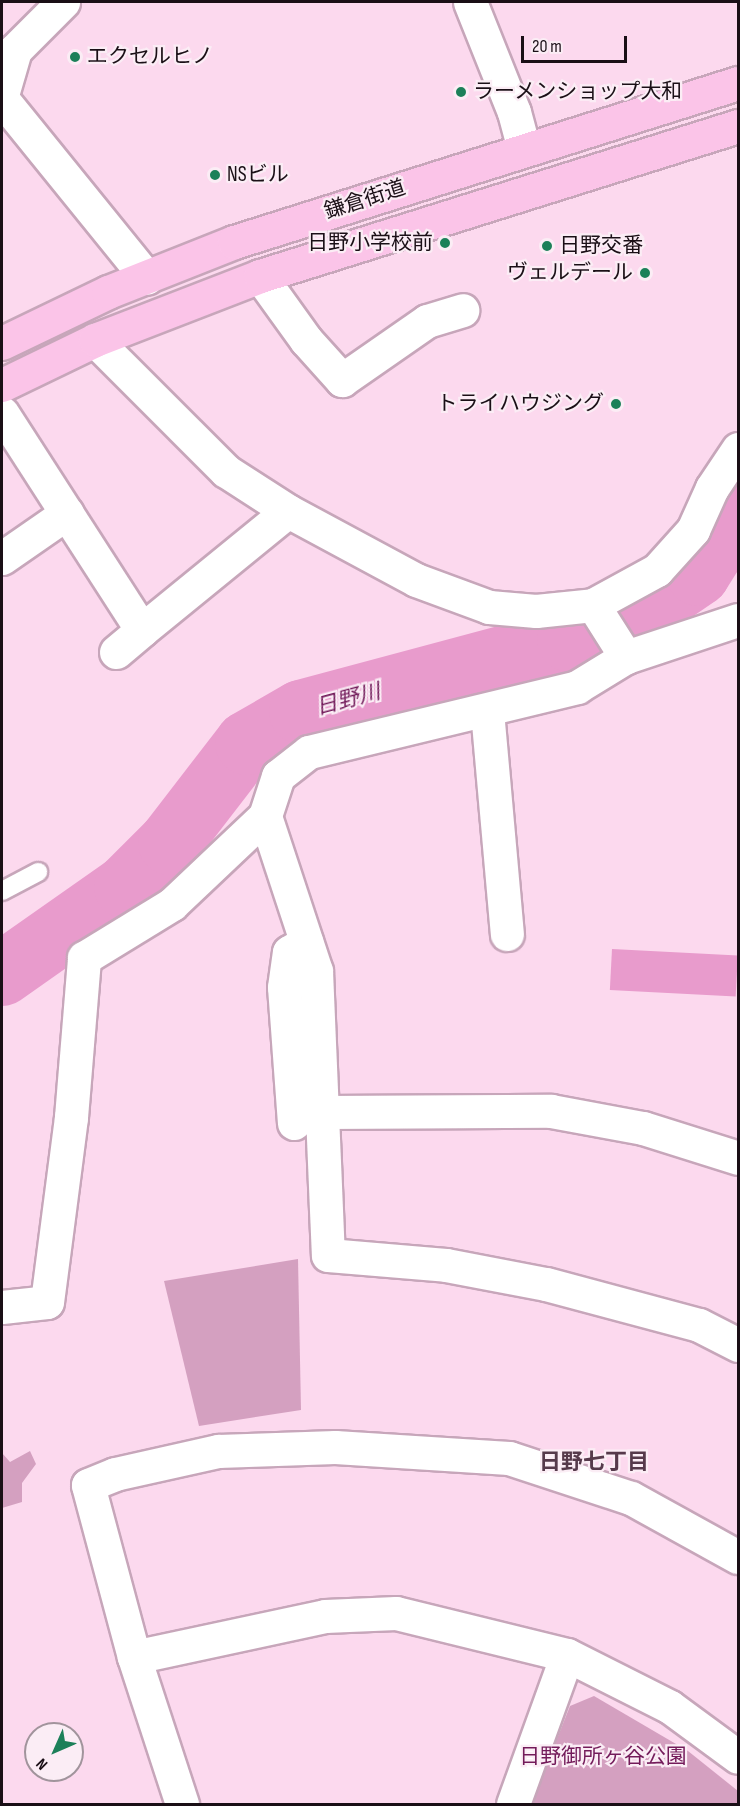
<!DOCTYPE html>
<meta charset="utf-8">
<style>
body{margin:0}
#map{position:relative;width:740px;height:1806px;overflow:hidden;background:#fcd9ee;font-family:"Sofia Sans Condensed","Noto Sans JP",sans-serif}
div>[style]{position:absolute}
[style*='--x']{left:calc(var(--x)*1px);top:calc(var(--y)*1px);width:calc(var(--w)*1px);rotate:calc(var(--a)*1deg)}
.green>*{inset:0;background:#d4a0c0}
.water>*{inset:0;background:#e89bcc;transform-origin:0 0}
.river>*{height:64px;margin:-32px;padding:0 32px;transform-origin:32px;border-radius:32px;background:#e89bcc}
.roads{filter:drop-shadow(2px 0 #c7a6ba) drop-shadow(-2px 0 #c7a6ba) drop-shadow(0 2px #c7a6ba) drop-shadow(0 -2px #c7a6ba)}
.service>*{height:18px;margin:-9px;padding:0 9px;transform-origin:9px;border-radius:9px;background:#fff}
.minor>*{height:33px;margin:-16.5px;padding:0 16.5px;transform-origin:16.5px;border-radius:16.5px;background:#fff}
.primary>*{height:33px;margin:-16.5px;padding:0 16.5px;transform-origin:16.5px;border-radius:16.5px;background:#fbc4e8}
.dots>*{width:16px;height:16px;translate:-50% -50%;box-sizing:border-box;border:3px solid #fbedf5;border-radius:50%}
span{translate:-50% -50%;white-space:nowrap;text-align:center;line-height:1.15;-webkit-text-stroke:4.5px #fbedf5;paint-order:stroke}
.poi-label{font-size:21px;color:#1a0f16}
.left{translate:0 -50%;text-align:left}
.right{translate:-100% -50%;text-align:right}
.street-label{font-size:21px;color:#1a0f16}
.park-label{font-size:21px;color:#731b5a}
.water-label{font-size:22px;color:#711959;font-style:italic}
.neighbourhood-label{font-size:22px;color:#563a4b;font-weight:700}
.frame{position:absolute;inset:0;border:3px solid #1a0f16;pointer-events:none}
.north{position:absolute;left:24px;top:1722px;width:60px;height:60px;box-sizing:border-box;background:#fbedf5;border:2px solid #a1949c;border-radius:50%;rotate:225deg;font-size:16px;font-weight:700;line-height:24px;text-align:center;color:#1a0f16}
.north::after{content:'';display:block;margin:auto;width:21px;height:27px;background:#1c8059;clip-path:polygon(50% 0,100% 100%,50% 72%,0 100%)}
.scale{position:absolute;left:521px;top:36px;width:106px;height:27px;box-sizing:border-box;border:3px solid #1a0f16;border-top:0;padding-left:8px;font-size:18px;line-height:21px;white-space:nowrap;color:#1a0f16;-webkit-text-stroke:4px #fbedf5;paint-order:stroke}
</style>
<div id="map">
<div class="green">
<i style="clip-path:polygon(298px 1259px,301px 1410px,199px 1426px,164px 1281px)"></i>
<i style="clip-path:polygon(30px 1451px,36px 1464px,22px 1483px,22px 1502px,2px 1508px,2px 1453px,10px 1462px)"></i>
<i style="clip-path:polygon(594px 1696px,688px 1751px,738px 1791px,738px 1804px,531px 1804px,570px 1706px)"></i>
</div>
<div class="water">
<i style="left:612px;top:949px;width:126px;height:41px;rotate:3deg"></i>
</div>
<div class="river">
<i style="--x:2;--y:974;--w:151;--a:-35.1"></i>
<i style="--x:126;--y:887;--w:62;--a:-45"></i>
<i style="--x:170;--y:843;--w:126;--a:-52.4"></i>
<i style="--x:247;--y:743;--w:62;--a:-29.9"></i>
<i style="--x:301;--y:712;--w:278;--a:-15"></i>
<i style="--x:569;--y:640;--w:72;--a:-19.4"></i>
<i style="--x:637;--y:616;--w:74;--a:-34.5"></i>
<i style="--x:698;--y:574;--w:75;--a:-58"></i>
</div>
<div class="roads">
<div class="service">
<i style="--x:2;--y:891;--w:41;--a:-27.8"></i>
</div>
<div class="minor">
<i style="--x:470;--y:2;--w:118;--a:68.2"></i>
<i style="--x:514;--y:112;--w:38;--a:75"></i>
<i style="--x:2;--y:95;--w:47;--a:-73.9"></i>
<i style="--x:15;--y:50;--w:68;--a:-45"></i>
<i style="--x:2;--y:99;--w:230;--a:51"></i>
<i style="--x:260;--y:276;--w:79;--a:54.3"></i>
<i style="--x:306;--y:340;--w:54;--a:48"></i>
<i style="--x:342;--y:380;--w:103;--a:-34.8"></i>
<i style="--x:427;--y:321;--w:37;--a:-17"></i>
<i style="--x:95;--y:340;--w:185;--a:45"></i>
<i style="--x:226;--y:471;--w:74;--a:32.8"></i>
<i style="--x:288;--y:511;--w:145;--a:28.3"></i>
<i style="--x:416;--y:580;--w:78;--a:20.3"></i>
<i style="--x:489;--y:607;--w:47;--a:4.9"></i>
<i style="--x:536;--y:611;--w:57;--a:-6"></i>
<i style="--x:593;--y:605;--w:73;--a:-28.7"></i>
<i style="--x:657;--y:570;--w:54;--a:-48"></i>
<i style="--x:693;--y:530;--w:46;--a:-65.7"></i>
<i style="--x:712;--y:488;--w:47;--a:-56.3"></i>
<i style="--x:2;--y:413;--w:258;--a:57.2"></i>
<i style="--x:142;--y:630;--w:188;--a:-39.2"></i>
<i style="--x:2;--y:558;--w:79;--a:-34.7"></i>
<i style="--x:593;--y:605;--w:62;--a:57.6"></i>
<i style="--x:116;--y:652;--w:34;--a:-40"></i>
<i style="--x:487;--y:711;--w:224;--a:84.9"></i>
<i style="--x:265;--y:816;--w:163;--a:71.8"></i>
<i style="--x:316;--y:971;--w:284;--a:87.6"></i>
<i style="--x:328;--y:1255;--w:118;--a:4.8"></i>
<i style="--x:446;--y:1265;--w:102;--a:10.8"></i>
<i style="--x:546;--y:1284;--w:158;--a:15"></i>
<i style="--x:699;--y:1325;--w:44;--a:27.1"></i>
<i style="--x:324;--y:1112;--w:227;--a:-0.3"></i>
<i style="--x:551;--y:1111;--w:94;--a:10.5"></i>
<i style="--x:643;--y:1128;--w:100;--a:17.5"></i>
<i style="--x:294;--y:1123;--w:136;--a:-94.2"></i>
<i style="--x:284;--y:987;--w:35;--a:-82"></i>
<i style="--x:289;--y:952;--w:20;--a:-30"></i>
<i style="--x:2;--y:1307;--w:45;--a:-6.3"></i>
<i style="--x:47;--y:1302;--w:187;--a:-82.6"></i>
<i style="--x:71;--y:1117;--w:160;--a:-85.3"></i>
<i style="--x:84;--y:958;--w:103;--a:-31.5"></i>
<i style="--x:172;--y:904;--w:128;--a:-43.4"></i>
<i style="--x:265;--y:816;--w:42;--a:-72"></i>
<i style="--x:278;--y:776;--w:39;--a:-38"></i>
<i style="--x:309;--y:752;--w:276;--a:-13.6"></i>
<i style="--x:577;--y:687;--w:57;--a:-31.5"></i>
<i style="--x:626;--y:657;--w:118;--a:-18.3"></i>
<i style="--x:134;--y:1657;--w:195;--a:-12.1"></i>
<i style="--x:325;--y:1616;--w:71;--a:-2.4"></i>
<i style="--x:396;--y:1613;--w:176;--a:13.8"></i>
<i style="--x:567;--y:1655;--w:115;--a:26.8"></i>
<i style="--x:670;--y:1707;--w:84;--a:36.3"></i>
<i style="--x:182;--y:1804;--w:155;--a:-108.1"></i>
<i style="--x:134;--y:1657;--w:178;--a:-105"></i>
<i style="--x:88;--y:1485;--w:29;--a:-22"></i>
<i style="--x:115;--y:1474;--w:106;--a:-12.6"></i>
<i style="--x:218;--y:1451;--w:117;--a:-2"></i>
<i style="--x:335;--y:1447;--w:174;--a:3.6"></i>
<i style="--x:509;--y:1458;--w:128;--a:18.2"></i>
<i style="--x:631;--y:1498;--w:122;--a:28.9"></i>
<i style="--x:513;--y:1804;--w:158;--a:-70.1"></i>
</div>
<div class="primary">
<i style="--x:2;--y:343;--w:118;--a:-25.7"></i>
<i style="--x:108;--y:292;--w:136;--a:-21.6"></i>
<i style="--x:234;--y:242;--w:528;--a:-17.51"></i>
<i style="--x:2;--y:385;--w:103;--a:-25.8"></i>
<i style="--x:95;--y:340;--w:177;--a:-21.2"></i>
<i style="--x:260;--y:276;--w:501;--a:-17.42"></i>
</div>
</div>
<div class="dots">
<i style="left:75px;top:57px;background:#1c8059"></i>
<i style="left:461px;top:92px;background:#1c8059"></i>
<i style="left:215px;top:175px;background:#1c8059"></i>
<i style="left:445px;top:243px;background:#1c8059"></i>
<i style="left:547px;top:246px;background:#1c8059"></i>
<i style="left:645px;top:273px;background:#1c8059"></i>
<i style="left:616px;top:404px;background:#1c8059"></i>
</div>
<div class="poi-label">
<span class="left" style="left:87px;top:57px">エクセルヒノ</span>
<span class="left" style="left:473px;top:92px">ラーメンショップ大和</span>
<span class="left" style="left:227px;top:175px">NSビル</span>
<span class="right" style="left:433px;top:243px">日野小学校前</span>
<span class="left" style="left:559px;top:246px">日野交番</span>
<span class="right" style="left:633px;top:273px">ヴェルデール</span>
<span class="right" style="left:604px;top:404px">トライハウジング</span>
</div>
<div class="street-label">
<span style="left:365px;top:200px;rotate:-18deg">鎌倉街道</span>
</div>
<div class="park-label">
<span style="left:603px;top:1757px">日野御所ヶ谷公園</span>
</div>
<div class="water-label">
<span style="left:348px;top:700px;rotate:-15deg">日野川</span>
</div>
<div class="neighbourhood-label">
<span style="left:594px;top:1463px">日野七丁目</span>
</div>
<div class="frame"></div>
<div class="north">N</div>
<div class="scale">20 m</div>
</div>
